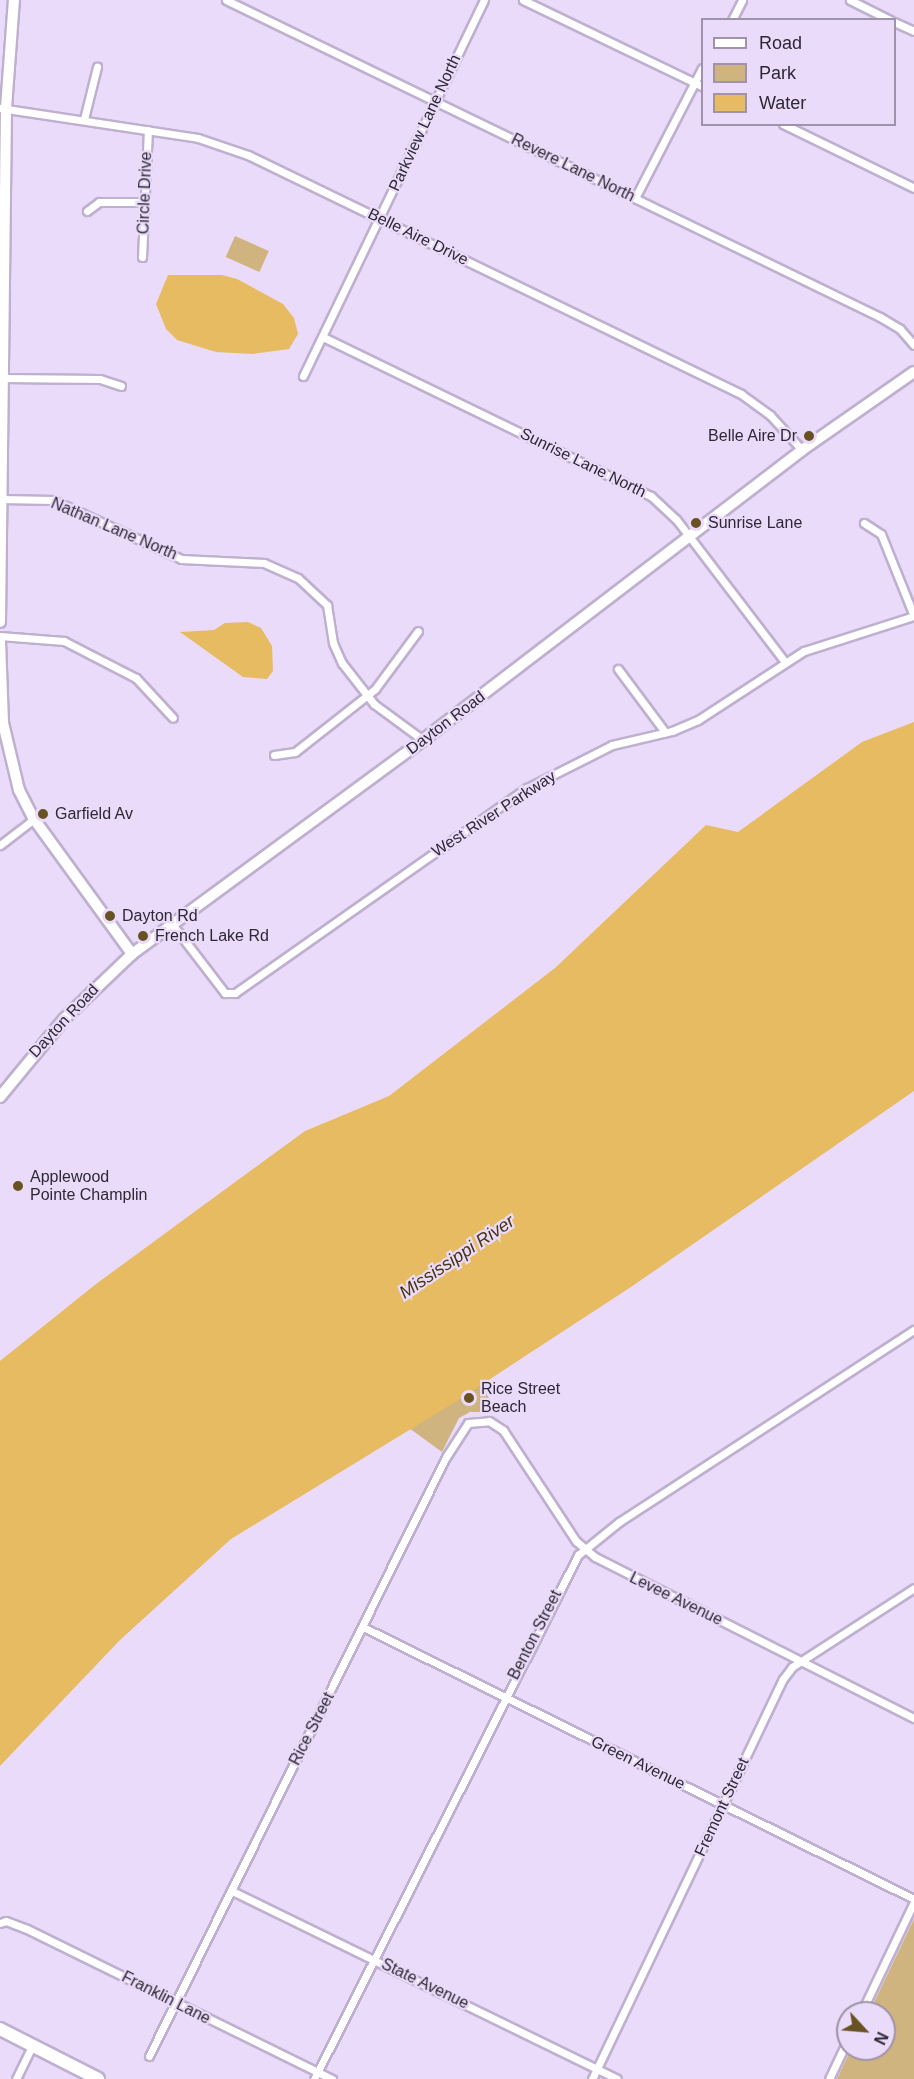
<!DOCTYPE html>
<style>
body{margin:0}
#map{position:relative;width:914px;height:2079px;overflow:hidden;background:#eadbfa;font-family:Arial,sans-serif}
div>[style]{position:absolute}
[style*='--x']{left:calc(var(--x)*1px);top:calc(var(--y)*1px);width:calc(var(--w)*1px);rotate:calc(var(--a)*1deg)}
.green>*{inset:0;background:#d0b47f;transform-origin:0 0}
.water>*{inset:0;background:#e7bb61}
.roads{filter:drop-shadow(2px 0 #beb0ce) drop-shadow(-2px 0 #beb0ce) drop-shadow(0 2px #beb0ce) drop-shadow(0 -2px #beb0ce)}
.street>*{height:7px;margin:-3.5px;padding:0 3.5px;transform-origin:3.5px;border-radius:3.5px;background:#fff}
.secondary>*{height:10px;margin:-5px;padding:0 5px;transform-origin:5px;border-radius:5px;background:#fff}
.highway>*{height:12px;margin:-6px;padding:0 6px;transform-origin:6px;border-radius:6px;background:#fff}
.dots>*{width:16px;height:16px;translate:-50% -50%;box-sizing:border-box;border:3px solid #eadbfa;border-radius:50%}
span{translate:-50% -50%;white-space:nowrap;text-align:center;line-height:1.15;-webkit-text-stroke:4.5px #eadbfa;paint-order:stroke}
.street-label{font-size:16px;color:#2d2833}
.poi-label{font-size:16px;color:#2d2833}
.right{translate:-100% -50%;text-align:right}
.left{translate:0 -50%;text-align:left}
.water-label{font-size:18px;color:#47350d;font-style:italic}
.legend{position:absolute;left:701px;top:18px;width:195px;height:108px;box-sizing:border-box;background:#eadbfa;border:2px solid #9e93aa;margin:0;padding:8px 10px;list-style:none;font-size:18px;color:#2d2833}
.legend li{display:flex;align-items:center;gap:12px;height:30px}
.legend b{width:30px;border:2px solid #9e93aa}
.north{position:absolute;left:836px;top:2001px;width:60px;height:60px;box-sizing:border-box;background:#eadbfa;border:2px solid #9e93aa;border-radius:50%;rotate:116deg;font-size:16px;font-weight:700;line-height:24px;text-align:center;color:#2d2833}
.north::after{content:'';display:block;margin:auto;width:21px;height:27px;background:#695222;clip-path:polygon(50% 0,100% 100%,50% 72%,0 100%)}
</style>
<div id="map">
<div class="green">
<i style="left:235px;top:236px;width:37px;height:23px;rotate:24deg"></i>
<i style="clip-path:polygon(480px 1383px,490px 1400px,490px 1412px,470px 1412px,459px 1418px,442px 1452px,409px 1428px)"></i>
<i style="clip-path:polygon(914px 1919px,914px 2079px,837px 2079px,851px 2049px,884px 2049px,884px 2013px,869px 2013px)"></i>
</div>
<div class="water">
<i style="clip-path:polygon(168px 275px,222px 275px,237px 279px,283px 304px,294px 318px,298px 334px,289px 349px,253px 354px,216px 352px,177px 340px,166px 329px,156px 304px)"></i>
<i style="clip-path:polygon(225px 623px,248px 622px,261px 628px,272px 646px,273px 671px,267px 679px,243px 677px,180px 632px,214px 630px)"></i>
<i style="clip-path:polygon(914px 722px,914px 1091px,631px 1287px,455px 1402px,231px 1539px,120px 1640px,0 1766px,0 1361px,96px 1284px,305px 1131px,389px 1096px,555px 968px,706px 825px,738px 832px,862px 742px)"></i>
</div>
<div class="roads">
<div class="street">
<i style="--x:226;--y:0;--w:727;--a:25.86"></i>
<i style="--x:880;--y:317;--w:23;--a:31"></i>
<i style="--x:900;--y:329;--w:21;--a:49"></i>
<i style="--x:523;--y:0;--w:199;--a:25.7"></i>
<i style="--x:850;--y:0;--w:45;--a:26.6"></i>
<i style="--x:732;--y:20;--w:22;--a:-63"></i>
<i style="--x:894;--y:22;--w:22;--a:24"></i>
<i style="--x:0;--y:108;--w:200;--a:8.6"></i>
<i style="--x:198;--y:138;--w:53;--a:18.8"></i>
<i style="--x:248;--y:155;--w:548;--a:25.86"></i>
<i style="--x:741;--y:394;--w:36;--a:36"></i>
<i style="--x:770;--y:415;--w:47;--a:47.6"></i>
<i style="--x:84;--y:119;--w:54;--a:-76"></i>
<i style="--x:783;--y:124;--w:146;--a:26"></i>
<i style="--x:635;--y:198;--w:146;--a:-62.7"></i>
<i style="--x:87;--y:211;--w:15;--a:-37"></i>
<i style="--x:99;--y:202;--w:45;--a:0"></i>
<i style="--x:142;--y:257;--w:127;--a:-87.3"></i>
<i style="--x:323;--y:337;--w:365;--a:25.9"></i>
<i style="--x:651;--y:496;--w:34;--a:43"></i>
<i style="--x:676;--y:519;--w:180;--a:52.7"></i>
<i style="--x:303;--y:376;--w:417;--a:-64.3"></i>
<i style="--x:3;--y:378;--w:97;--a:0.6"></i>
<i style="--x:100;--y:379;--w:22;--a:18"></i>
<i style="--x:1;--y:499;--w:52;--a:1.1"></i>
<i style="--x:53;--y:500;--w:141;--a:24.7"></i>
<i style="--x:181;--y:559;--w:83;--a:2.8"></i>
<i style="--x:264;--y:563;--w:37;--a:24"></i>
<i style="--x:298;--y:578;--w:40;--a:43"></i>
<i style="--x:327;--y:605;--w:38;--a:81"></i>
<i style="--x:333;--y:643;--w:22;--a:66"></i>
<i style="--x:342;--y:663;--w:52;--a:52"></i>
<i style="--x:374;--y:704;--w:61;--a:36.3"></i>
<i style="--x:864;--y:523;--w:20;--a:33"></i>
<i style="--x:881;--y:534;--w:88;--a:68.1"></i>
<i style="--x:0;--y:636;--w:64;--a:4.5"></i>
<i style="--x:64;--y:641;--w:81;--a:27.2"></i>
<i style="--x:136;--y:678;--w:54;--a:47.2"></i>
<i style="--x:618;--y:669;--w:79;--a:53.3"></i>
<i style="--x:274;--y:755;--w:21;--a:-8"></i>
<i style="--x:295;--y:752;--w:102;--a:-38.2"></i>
<i style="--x:375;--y:689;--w:72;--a:-53.4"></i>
<i style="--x:0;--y:845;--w:43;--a:-37.4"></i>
<i style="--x:172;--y:924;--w:87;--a:52.5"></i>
<i style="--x:225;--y:993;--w:10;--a:0"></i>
<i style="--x:235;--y:993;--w:357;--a:-35.1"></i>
<i style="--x:527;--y:788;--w:95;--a:-26.8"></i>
<i style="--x:612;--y:745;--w:62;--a:-13.1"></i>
<i style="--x:672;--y:731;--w:28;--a:-23"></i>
<i style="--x:698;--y:720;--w:126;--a:-33.1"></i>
<i style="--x:804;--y:651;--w:115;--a:-17.7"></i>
<i style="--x:363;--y:1627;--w:614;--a:26.27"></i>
<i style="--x:232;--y:1891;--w:428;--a:26"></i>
<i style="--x:0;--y:1923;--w:6;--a:-18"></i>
<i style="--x:6;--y:1921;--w:22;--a:21"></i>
<i style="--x:27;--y:1929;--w:340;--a:26.2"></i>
<i style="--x:861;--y:2013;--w:123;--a:-64.5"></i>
<i style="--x:149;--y:2056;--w:669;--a:-63.63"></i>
<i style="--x:446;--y:1457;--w:40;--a:-57.1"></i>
<i style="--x:468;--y:1423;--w:21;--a:-5"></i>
<i style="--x:489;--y:1421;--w:17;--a:33"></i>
<i style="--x:503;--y:1430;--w:133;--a:56.7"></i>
<i style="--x:576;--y:1541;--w:25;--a:40"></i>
<i style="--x:595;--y:1557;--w:357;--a:26.8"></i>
<i style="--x:16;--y:2079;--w:37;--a:-64"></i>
<i style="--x:314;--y:2079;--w:587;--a:-63.26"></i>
<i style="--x:578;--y:1555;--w:53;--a:-38.8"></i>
<i style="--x:619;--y:1522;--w:352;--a:-33.1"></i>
<i style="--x:592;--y:2079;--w:443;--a:-64.5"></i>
<i style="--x:783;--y:1679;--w:15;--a:-53"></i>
<i style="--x:792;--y:1667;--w:145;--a:-32.9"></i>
<i style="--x:829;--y:2079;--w:44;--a:-64.6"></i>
</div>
<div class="secondary">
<i style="--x:0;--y:622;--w:514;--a:-89.33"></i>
<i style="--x:6;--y:108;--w:108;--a:-85.8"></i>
<i style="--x:0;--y:641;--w:82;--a:87.9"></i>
<i style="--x:3;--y:723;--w:69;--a:76.6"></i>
<i style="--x:19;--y:790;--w:33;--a:63"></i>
<i style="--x:34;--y:819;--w:167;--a:54"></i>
<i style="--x:0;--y:1097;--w:101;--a:-50.6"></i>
<i style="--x:64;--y:1019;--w:94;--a:-43.7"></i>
<i style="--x:132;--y:954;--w:361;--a:-36.3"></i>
<i style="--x:423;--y:740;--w:477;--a:-37.4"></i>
<i style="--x:802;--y:450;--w:136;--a:-34.9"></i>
</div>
<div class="highway">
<i style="--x:0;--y:2029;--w:110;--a:27"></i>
</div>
</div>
<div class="dots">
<i style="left:809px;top:436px;background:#695222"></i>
<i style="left:696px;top:523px;background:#695222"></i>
<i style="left:43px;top:814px;background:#695222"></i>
<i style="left:110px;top:916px;background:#695222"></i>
<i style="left:143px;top:936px;background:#695222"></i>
<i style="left:18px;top:1186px;background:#695222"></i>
<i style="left:469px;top:1398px;background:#695222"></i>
</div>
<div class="street-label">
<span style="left:425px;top:123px;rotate:-65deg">Parkview Lane North</span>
<span style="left:573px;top:168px;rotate:26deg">Revere Lane North</span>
<span style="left:145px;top:193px;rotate:-88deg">Circle Drive</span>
<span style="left:418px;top:237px;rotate:26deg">Belle Aire Drive</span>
<span style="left:583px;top:463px;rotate:26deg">Sunrise Lane North</span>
<span style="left:114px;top:529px;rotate:23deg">Nathan Lane North</span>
<span style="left:446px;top:723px;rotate:-37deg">Dayton Road</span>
<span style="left:494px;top:814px;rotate:-33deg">West River Parkway</span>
<span style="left:64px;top:1021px;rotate:-47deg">Dayton Road</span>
<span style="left:676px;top:1599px;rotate:26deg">Levee Avenue</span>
<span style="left:535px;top:1635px;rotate:-63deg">Benton Street</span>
<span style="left:312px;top:1729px;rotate:-63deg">Rice Street</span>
<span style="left:638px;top:1763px;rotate:26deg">Green Avenue</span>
<span style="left:722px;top:1807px;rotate:-65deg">Fremont Street</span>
<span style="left:425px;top:1984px;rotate:26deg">State Avenue</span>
<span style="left:166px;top:1998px;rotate:27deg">Franklin Lane</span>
</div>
<div class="poi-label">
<span class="right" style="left:797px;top:436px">Belle Aire Dr</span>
<span class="left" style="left:708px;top:523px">Sunrise Lane</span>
<span class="left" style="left:55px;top:814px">Garfield Av</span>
<span class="left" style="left:122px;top:916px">Dayton Rd</span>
<span class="left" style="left:155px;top:936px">French Lake Rd</span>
<span class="left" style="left:30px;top:1186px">Applewood<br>Pointe Champlin</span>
<span class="left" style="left:481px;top:1398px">Rice Street<br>Beach</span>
</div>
<div class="water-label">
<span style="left:457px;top:1257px;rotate:-34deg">Mississippi River</span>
</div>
<ul class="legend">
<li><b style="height:8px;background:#fff"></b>Road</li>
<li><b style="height:16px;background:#d0b47f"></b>Park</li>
<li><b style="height:16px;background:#e7bb61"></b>Water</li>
</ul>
<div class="north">N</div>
</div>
